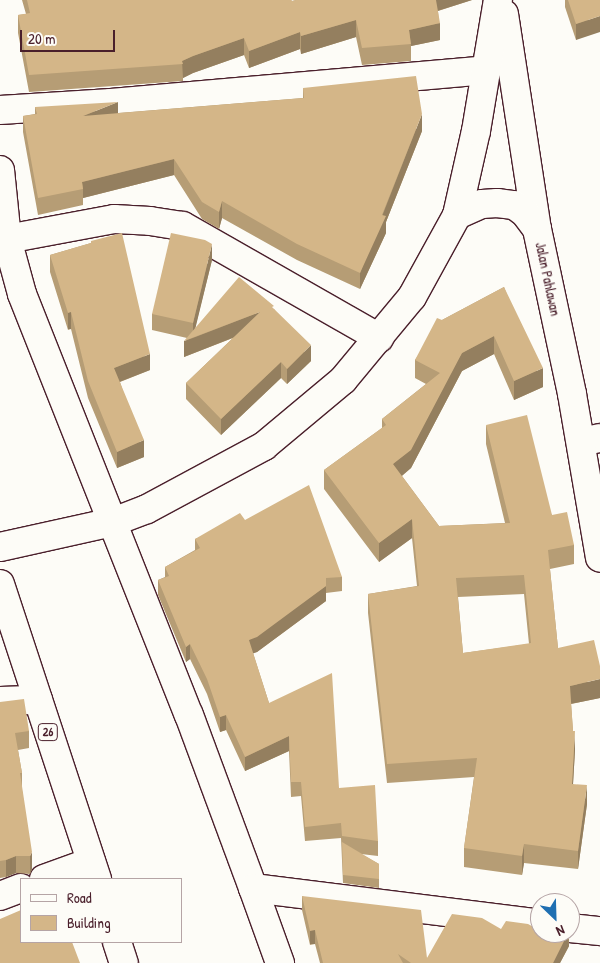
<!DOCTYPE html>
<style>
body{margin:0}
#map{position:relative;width:600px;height:963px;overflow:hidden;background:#fdfcf7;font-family:"Patrick Hand",sans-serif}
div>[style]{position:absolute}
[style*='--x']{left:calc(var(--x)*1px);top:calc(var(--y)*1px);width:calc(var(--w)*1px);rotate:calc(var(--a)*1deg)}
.roads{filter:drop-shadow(1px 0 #4a1f2b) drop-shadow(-1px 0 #4a1f2b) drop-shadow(0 1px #4a1f2b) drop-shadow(0 -1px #4a1f2b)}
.minor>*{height:28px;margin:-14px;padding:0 14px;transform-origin:14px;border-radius:14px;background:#fdfcf7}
.major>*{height:28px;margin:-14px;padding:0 14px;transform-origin:14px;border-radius:14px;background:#fdfcf7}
.highway>*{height:28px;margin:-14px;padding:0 14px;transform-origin:14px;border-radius:14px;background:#fdfcf7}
.wall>*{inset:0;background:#b69d75}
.shaded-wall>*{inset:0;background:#947f5f;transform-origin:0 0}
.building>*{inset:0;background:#d4b688}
span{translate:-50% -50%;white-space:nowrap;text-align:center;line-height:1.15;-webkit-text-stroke:4px #fdfcf7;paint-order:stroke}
.shield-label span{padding:1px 4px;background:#fdfcf7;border:1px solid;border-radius:4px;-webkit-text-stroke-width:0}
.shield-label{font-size:12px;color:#4a1f2b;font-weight:700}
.street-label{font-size:14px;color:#4a1f2b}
.legend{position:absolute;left:20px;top:878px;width:162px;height:65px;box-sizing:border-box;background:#fdfcf7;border:1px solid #b5a4a5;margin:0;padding:6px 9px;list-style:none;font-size:15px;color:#4a1f2b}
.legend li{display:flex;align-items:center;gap:10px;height:25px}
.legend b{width:25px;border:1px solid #b5a4a5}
.north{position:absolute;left:530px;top:893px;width:50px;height:50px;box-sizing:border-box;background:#fdfcf7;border:1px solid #b5a4a5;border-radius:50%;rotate:156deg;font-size:14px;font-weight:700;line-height:20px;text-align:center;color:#4a1f2b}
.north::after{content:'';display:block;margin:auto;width:18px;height:22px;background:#1f6fb2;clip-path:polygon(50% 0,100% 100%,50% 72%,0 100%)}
.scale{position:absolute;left:20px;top:30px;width:95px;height:22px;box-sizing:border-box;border:2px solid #4a1f2b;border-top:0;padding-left:6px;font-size:15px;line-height:18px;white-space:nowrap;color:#4a1f2b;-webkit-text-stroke:4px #fdfcf7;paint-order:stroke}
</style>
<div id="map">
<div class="roads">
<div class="minor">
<i style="--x:0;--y:110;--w:111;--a:-3.6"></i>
<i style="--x:111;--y:103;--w:377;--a:-5"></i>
<i style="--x:0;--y:170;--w:69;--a:84.2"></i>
<i style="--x:7;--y:239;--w:57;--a:74.7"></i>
<i style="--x:22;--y:294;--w:453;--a:68.4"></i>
<i style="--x:189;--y:715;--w:184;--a:69.7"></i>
<i style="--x:253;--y:888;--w:289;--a:7.1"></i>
<i style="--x:7;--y:239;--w:109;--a:-10.6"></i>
<i style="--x:114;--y:219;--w:36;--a:3"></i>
<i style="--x:150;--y:221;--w:33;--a:9"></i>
<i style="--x:183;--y:226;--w:226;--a:29.7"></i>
<i style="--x:581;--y:442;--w:19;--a:-12"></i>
<i style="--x:0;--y:701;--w:38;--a:-2"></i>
<i style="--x:44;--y:879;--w:50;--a:-19.9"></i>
<i style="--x:253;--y:888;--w:80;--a:70.2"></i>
<i style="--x:0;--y:896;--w:22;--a:-21"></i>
<i style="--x:570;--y:928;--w:30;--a:6"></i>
</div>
<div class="major">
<i style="--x:504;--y:14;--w:218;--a:81.3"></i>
<i style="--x:537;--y:229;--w:169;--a:78"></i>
<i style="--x:572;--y:394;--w:166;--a:80.3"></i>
<i style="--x:457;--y:215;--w:27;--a:-24"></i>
<i style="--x:482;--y:204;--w:15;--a:-4"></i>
<i style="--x:497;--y:203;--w:17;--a:7"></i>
<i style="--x:514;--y:205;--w:14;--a:36"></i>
<i style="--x:525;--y:213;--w:20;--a:53"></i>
<i style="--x:0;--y:547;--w:116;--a:-12.5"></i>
<i style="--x:113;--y:522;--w:36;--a:-21"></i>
<i style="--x:147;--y:509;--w:133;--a:-28.3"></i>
<i style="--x:264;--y:446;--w:103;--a:-39.9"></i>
<i style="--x:343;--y:380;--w:108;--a:-50.3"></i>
<i style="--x:412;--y:297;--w:94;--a:-61.2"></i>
<i style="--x:457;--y:215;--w:86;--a:-77.3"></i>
<i style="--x:476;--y:131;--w:133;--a:-80.5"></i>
</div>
<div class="highway">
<i style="--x:0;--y:584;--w:311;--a:71.8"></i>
<i style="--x:117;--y:942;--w:22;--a:72"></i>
</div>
</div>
<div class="wall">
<i style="clip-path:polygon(22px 0,291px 0,292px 1px,296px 0,472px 0,438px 11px,440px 40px,411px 46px,411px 61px,362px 65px,356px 37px,301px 54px,300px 49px,249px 68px,244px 55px,193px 73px,183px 78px,183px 81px,29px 92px,18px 33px,18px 15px,26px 14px)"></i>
<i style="clip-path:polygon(565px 0,600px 0,576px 40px,565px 7px)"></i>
<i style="clip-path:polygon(303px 88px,422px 131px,386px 222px,386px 233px,360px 289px,297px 260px,222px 218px,219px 229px,202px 219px,174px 175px,83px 198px,83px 205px,38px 215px,23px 132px,23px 116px,35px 114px,35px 107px,118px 113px,303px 98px)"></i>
<i style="clip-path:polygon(91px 241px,150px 370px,120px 382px,144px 457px,117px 468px,88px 398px,71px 329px,68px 330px,50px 272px,50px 255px,91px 243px)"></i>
<i style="clip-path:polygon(212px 260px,195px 328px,274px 309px,311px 361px,287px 384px,281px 378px,221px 435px,186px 399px,186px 383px,233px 338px,184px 357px,187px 338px,152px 330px,152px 314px)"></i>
<i style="clip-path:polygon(evenodd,504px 287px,543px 387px,514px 400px,494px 354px,462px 371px,411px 468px,402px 476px,439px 526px,505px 523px,486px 444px,486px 425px,574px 545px,574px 564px,550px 569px,558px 648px,600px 698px,571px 704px,573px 731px,575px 750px,573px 784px,587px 804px,578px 869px,524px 863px,522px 875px,464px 867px,464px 848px,474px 777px,387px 783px,368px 613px,368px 594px,417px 586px,412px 538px,379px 562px,324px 489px,324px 470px,382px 428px,382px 419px,426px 384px,415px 378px,415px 360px,442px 320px,504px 287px,524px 594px,529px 644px,463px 653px,458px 597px,524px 594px)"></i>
<i style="clip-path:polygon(245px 520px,342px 577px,342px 591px,326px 593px,326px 601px,257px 652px,253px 653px,269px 703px,339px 788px,378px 841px,378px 856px,361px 854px,379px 864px,379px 888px,343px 883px,341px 838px,305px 841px,301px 796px,291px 797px,289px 751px,245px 771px,226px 730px,220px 732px,207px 694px,190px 659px,186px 662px,158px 595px,158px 580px,165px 577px,165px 567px,195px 550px,195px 539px)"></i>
<i style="clip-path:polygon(0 702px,29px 731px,29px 748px,18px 750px,22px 773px,22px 790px,32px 869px,30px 874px,16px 873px,6px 877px,0 878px)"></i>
<i style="clip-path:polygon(302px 896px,427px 958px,501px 929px,539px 930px,569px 933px,569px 946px,560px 963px,320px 963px,315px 944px,310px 945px,302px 910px)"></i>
</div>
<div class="shaded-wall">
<i style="clip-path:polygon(434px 0,472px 0,434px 12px)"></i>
<i style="clip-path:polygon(600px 16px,600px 32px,576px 40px,576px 24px)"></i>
<i style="clip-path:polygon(356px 20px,356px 37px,301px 54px,301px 36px)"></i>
<i style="clip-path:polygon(440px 23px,440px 40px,411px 46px,409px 30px)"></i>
<i style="clip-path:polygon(300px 32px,300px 49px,249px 68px,249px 51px)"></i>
<i style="clip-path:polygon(244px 38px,244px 55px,193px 73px,183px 78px,182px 61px,193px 56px)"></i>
<i style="clip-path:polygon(118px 102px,118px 118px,83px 116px)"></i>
<i style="clip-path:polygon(422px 114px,422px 131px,386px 222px,386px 233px,360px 289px,360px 273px)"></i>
<i style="clip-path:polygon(174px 159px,174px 175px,83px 198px,83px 189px,82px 182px)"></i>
<i style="clip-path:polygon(222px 201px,222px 218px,219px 229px,219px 212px)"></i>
<i style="clip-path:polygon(212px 244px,212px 260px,193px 338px,260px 312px,260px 327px,184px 357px,184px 341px,193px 338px,193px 323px)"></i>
<i style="left:71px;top:312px;width:17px;height:3px;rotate:90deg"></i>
<i style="clip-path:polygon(494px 336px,494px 354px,462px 371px,411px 468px,393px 483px,393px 464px,462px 353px)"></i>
<i style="clip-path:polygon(311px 345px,311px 361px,287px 384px,287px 369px)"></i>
<i style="clip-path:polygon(150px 354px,150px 370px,114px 384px,114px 368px)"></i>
<i style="clip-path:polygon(281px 362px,281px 378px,221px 435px,221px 419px)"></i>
<i style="clip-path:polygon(543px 368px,543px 387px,514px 400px,514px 381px)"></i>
<i style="clip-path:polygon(144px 440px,144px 457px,117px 468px,117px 452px)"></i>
<i style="clip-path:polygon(412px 519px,412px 538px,379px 562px,379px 543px)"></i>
<i style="clip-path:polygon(326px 586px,326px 601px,257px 652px,249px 655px,249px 640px)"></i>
<i style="clip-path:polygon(190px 644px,190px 659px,186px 662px,186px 647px)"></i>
<i style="clip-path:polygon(600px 679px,600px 698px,570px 704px,570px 686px)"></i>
<i style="clip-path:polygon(226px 715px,226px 730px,220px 732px,220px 717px)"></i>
<i style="clip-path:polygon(575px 731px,575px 750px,572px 802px,572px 784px)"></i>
<i style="clip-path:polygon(289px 736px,289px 751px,245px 771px,245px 757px)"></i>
<i style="clip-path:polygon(587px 785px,587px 804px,578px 869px,578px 851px)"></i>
<i style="clip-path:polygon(524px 844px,524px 863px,522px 875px,522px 856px)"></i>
<i style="clip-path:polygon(32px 852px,32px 869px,30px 874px,30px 856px)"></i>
<i style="clip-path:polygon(16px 856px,16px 873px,6px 877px,6px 860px)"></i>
<i style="left:315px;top:930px;width:14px;height:5px;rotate:90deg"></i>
<i style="clip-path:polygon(568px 933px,569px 946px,560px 963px,553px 963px)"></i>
</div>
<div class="building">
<i style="clip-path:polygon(27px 0,291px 0,292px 1px,296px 0,436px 0,440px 23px,409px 30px,411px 44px,362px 48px,356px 20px,301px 36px,300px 32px,249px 51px,244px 38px,193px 56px,182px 61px,183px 64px,29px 75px,18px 15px,30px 13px)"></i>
<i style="clip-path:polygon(568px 0,600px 0,600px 16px,576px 24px)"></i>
<i style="clip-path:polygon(416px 76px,422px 114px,382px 215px,386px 216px,360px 273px,297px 244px,222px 201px,219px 212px,202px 202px,174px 159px,82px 182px,83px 189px,38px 198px,23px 116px,37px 114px,35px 107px,118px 102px,83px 116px,304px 98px,303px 88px)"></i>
<i style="clip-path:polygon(122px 233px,150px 354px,114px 368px,144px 440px,117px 452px,88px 381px,71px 312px,68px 313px,50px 255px,91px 243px,91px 241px)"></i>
<i style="clip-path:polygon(171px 233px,205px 240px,212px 244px,193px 323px,152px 314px)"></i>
<i style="clip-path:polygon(239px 277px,274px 306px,272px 307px,311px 345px,287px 369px,281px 362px,221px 419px,186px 383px,260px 312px,184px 341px)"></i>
<i style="clip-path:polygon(evenodd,504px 287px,543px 368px,514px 381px,494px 336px,462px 353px,411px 450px,393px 464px,439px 526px,510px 523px,486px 425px,527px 415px,552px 515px,567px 512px,574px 545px,548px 550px,558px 648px,594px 640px,600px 666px,600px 679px,570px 686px,573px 731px,575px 731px,572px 784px,587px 785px,578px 851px,524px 844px,522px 856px,464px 848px,477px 758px,387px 764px,368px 594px,419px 586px,412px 519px,379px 543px,324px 470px,386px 425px,382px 419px,440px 373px,415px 360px,437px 318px,442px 320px,504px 287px,524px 575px,531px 643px,463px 653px,456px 578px,524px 575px)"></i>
<i style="clip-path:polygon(309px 485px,342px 577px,326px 578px,326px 586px,257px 637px,249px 640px,269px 703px,332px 673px,339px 788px,375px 785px,378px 841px,342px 836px,341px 823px,305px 827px,301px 782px,291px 782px,289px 736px,245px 757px,226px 715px,220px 717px,207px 679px,190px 644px,186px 647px,158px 580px,169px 576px,165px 567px,200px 548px,195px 539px,240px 513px,245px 520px)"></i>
<i style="clip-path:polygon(24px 699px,29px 731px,15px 733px,22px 773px,20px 773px,32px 852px,30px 856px,16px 856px,6px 860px,0 861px,0 702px)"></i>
<i style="clip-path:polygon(342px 842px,379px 864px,379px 879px,343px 875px)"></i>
<i style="clip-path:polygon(302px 896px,421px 910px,427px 958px,452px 914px,482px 918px,501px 929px,506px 921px,528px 924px,539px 930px,540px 928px,540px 933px,568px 933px,553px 963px,411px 963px,398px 954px,403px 963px,323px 963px,315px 930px,310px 931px)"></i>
<i style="clip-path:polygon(21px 910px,21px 942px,72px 942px,80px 963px,0 963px,0 919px)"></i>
</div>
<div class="shield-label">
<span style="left:48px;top:732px">26</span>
</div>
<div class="street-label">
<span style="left:548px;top:279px;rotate:78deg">Jalan Pahlawan</span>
</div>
<ul class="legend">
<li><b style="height:6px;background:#fdfcf7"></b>Road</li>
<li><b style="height:14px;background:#d4b688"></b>Building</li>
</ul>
<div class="north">N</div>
<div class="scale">20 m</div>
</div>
